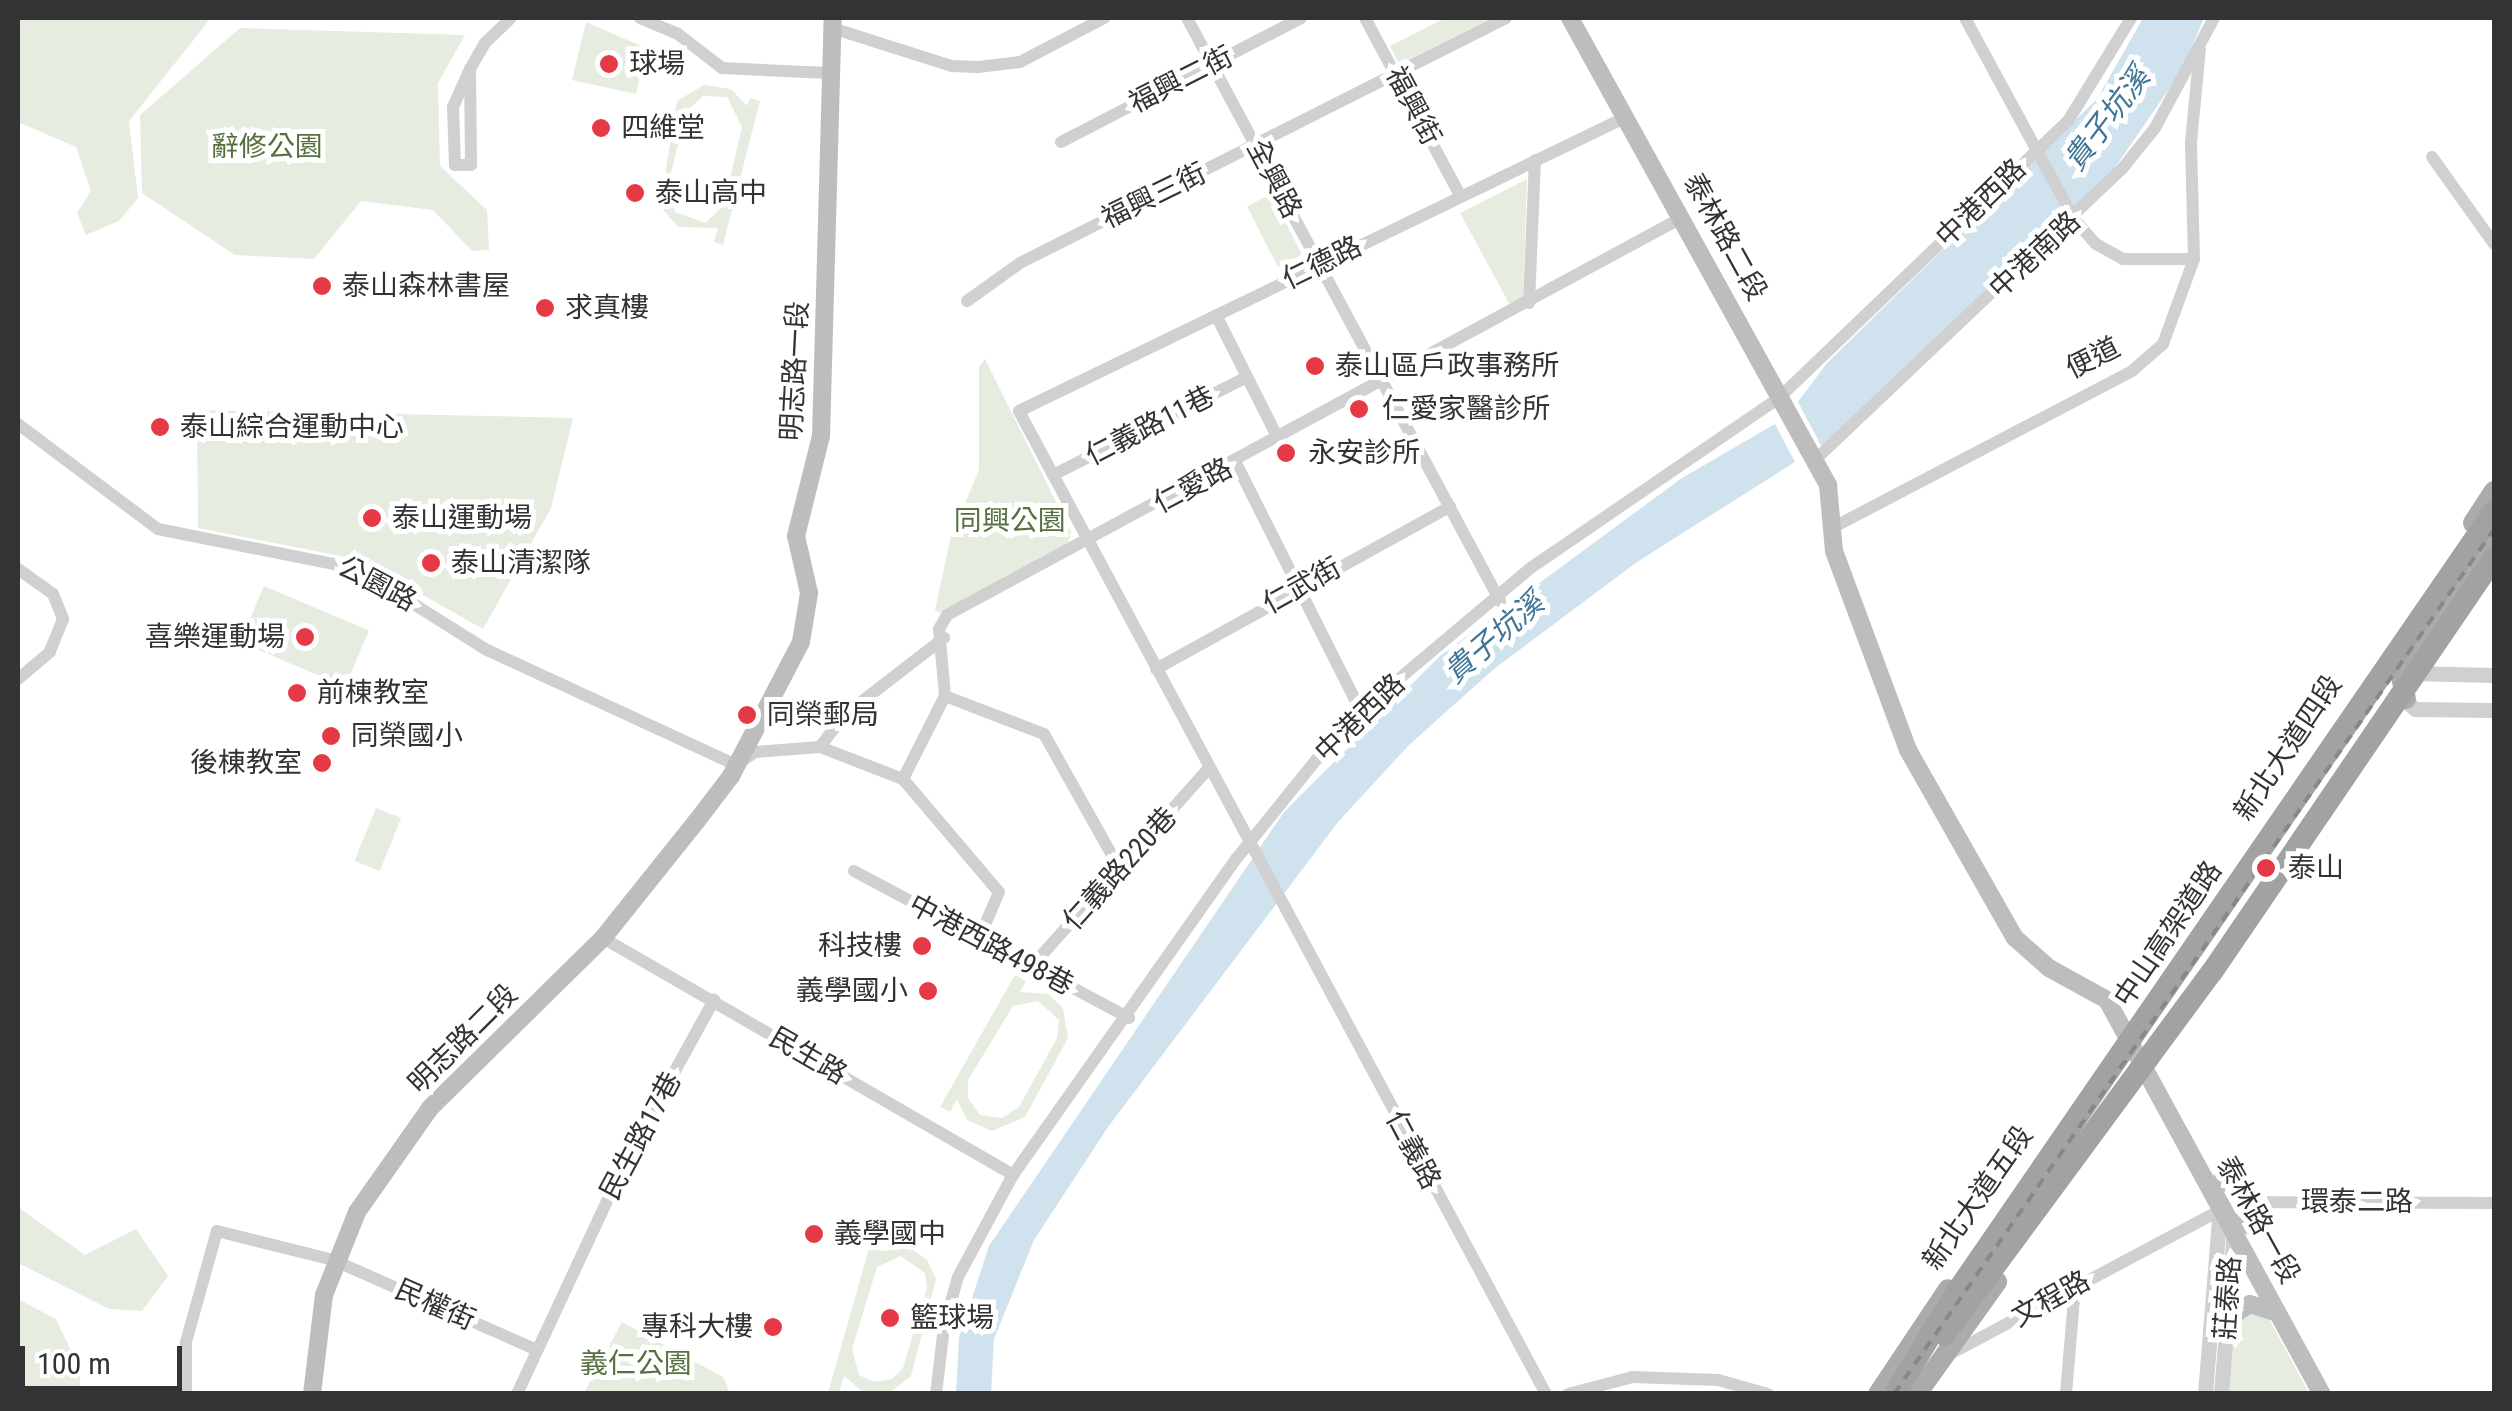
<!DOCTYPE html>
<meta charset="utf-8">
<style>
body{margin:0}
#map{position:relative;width:2512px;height:1411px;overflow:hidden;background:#fff;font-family:"Roboto Condensed","Noto Sans TC",sans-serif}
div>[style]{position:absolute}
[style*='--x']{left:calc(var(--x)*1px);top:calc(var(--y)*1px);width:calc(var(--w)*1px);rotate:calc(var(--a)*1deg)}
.green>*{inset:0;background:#e6ecdf;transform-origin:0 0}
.water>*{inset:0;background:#cfe2ee}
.minor>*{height:12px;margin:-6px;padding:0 6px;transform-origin:6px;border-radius:6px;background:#d0d0d0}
.tertiary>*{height:15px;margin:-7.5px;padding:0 7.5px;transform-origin:7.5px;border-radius:7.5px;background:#d0d0d0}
.secondary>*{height:18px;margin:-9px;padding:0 9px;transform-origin:9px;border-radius:9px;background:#bdbdbd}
.primary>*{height:20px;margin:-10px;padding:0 10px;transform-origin:10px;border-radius:10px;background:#ababab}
.trunk>*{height:22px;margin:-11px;padding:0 11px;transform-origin:11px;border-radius:11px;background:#a2a2a2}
.rail>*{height:4px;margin-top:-2px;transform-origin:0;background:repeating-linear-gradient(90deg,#888 0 10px,transparent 0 18px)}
.dots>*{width:28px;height:28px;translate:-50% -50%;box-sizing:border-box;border:5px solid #fff;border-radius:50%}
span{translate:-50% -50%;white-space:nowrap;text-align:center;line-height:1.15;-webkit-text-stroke:10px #fff;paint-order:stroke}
.poi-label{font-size:28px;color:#333}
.left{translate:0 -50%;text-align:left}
.right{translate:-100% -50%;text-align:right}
.street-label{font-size:28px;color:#333}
.park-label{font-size:28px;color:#56703f}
.water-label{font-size:30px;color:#3f7597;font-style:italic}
.frame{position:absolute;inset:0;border:20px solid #333;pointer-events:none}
.scale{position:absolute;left:20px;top:1346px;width:162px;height:45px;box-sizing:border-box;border:5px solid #333;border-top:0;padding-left:12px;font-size:30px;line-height:35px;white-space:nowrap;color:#333;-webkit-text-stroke:8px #fff;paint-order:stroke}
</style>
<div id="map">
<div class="green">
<i style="clip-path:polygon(18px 18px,211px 18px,129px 121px,138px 198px,119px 221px,86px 235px,77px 213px,91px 191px,76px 147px,18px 122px)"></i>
<i style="clip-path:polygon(1445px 18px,1495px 18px,1400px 66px,1390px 46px)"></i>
<i style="clip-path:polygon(586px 22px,646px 48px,636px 94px,572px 80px)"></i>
<i style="clip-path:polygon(240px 28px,465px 35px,438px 83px,440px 166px,487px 210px,489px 250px,472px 251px,433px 210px,361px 201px,314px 259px,235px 255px,142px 193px,140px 115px)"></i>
<i style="clip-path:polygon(evenodd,704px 85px,731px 89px,747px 106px,750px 98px,760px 101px,723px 245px,714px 242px,718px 228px,678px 227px,660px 206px,677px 101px,704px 85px,703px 96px,727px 97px,742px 127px,724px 204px,706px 223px,675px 212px,667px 189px,686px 112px,703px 96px)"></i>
<i style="clip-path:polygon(1527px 179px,1523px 298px,1510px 305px,1460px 213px)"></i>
<i style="left:1271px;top:194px;width:68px;height:27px;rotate:63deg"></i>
<i style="clip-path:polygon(985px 359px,1071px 532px,1068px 545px,942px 614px,935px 610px,951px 536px,979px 470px,979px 367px)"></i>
<i style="clip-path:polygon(197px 410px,304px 412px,573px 418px,551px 508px,483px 629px,361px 560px,198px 528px)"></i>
<i style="left:264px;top:586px;width:114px;height:61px;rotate:23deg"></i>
<i style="left:376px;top:808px;width:27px;height:57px;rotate:22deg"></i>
<i style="clip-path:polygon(evenodd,1015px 975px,1026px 981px,1020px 992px,1048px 994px,1063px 1008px,1068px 1038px,1025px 1117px,992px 1131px,967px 1120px,957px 1099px,950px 1112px,940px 1107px,1015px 975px,1038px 1001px,1059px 1020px,1057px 1038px,1019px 1107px,1002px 1118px,980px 1115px,968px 1098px,968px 1080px,1013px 1006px,1038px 1001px)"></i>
<i style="clip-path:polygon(18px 1207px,85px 1255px,136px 1229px,168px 1276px,142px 1311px,109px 1309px,18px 1263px)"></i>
<i style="clip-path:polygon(evenodd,875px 1227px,886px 1231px,879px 1251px,910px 1248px,927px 1260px,936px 1279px,911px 1376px,892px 1391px,865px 1394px,844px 1376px,839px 1393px,828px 1393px,875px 1227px,901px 1256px,925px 1273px,927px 1287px,903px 1368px,892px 1379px,874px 1382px,859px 1375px,852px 1349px,877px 1267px,901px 1256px)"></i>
<i style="clip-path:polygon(18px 1299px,56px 1319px,80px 1370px,80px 1393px,18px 1393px)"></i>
<i style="clip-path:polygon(2243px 1311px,2269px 1319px,2309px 1393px,2228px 1394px,2233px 1326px)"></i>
<i style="clip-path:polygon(622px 1322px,723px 1377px,730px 1393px,584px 1393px)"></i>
</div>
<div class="water">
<i style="clip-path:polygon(2143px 18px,2204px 18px,2182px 70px,2114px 169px,1822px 447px,1798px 402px,1827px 363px,2097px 99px)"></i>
<i style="clip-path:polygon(1775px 424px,1795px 462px,1637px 562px,1494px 669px,1409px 745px,1338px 822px,1108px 1127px,1034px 1240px,994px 1339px,991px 1393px,956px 1394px,959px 1338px,989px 1246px,1284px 812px,1440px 656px,1682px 478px)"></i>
</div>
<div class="minor">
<i style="--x:640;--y:18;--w:41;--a:22.8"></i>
<i style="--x:678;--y:34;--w:56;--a:37.7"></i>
<i style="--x:722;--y:68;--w:107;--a:2.7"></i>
<i style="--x:1187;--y:18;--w:662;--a:61.77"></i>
<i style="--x:1365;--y:18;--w:201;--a:61.8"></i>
<i style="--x:1965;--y:18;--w:229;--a:61.5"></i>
<i style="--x:2074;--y:219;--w:33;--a:49"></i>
<i style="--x:2096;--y:244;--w:31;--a:29"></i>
<i style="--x:2123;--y:259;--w:71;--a:0"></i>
<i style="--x:832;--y:28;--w:126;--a:17.6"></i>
<i style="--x:952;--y:66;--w:26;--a:2"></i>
<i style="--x:978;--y:67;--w:42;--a:-6.8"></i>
<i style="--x:1020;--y:62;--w:95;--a:-27.6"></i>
<i style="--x:470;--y:69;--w:96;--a:89.4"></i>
<i style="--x:471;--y:165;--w:16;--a:180"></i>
<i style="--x:455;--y:165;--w:58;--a:-92"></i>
<i style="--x:453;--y:107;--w:42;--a:-65.9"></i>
<i style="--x:470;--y:69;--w:30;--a:-60"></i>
<i style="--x:485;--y:43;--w:36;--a:-44"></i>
<i style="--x:1061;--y:142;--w:270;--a:-27.3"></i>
<i style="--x:2432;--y:157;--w:107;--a:54.5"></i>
<i style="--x:967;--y:301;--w:65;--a:-35.6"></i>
<i style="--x:1020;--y:263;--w:544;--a:-26.75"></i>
<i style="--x:1529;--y:303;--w:143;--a:-87.6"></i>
<i style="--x:1216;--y:315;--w:140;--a:63.3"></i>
<i style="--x:18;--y:424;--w:175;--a:36.9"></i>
<i style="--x:158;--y:529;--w:204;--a:11.3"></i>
<i style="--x:358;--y:569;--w:150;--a:32.2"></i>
<i style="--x:485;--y:649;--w:277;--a:24.8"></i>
<i style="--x:736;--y:765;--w:23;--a:-34"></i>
<i style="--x:755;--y:752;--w:65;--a:-4.4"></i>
<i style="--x:820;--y:747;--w:89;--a:21.1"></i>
<i style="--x:903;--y:779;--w:148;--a:49.7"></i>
<i style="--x:999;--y:892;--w:51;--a:113.1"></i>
<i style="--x:1815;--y:460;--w:423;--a:-43.5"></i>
<i style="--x:2122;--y:169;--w:53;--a:-51.2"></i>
<i style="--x:2155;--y:128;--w:125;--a:-61.8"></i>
<i style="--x:1236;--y:463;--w:281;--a:63.3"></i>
<i style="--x:1053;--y:475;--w:217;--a:-26.8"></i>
<i style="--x:1830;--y:529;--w:341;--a:-27.6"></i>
<i style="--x:2132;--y:371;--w:41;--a:-41.1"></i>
<i style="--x:2163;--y:344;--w:90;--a:-70"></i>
<i style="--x:2194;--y:259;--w:117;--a:-91.5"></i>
<i style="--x:2191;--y:142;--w:93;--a:-84.5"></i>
<i style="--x:18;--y:569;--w:43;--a:35.5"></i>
<i style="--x:53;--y:594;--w:27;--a:68"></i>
<i style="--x:63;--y:619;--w:35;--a:112"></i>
<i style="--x:50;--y:652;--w:42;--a:139.8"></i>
<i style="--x:1156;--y:669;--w:336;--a:-28.9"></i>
<i style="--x:945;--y:696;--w:106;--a:21"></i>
<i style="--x:1044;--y:734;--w:157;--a:60.7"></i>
<i style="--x:820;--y:747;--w:39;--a:-53"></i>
<i style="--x:843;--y:716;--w:128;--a:-37.7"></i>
<i style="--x:903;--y:779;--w:93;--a:-63.2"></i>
<i style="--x:945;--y:696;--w:67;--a:-95.1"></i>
<i style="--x:939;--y:629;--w:16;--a:-60"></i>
<i style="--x:947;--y:615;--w:837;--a:-28.4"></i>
<i style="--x:854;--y:871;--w:312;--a:28.1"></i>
<i style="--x:603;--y:938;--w:474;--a:30"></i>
<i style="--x:1031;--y:967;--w:266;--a:-48.2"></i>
<i style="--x:1950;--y:1354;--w:324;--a:-28"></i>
<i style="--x:2236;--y:1202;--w:258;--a:0.2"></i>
<i style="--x:186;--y:1394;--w:52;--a:-90"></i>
<i style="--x:186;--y:1342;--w:115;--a:-74.4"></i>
<i style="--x:217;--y:1231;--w:120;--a:14"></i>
<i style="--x:333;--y:1260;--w:223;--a:23.8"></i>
<i style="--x:517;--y:1394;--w:258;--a:-65"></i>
<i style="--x:626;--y:1160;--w:183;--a:-61.2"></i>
<i style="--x:936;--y:1394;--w:67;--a:-83.2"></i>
<i style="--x:944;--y:1327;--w:52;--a:-74.4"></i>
<i style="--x:958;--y:1277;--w:116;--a:-61.7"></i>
<i style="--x:1013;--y:1175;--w:388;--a:-54.8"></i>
<i style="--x:1237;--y:858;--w:134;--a:-51.1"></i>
<i style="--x:1321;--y:754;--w:93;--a:-44.6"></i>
<i style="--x:1387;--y:689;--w:189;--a:-40.1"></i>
<i style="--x:1532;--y:567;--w:301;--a:-34.4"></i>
<i style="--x:1780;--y:397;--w:399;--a:-43.8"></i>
<i style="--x:2068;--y:121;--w:121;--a:-58.5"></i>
<i style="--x:1546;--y:1394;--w:1115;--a:-118.2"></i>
<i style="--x:1019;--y:411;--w:674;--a:-25.84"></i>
<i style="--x:1568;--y:1394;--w:67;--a:-14.7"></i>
<i style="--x:1633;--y:1377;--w:85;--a:2"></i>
<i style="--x:1718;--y:1380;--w:52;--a:15.6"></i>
<i style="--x:2066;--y:1394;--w:108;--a:-85.2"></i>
</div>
<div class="tertiary">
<i style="--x:2409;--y:673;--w:85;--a:1.3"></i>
<i style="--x:2406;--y:701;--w:12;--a:42"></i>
<i style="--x:2415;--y:709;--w:79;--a:0.7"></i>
<i style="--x:2205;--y:1394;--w:188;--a:-85.4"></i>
<i style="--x:2221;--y:1394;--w:167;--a:-85.5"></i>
</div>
<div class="secondary">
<i style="--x:1570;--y:18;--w:534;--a:61.08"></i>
<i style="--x:1828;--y:485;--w:66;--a:84.8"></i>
<i style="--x:1834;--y:551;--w:212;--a:69.6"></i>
<i style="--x:1908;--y:750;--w:216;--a:60.4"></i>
<i style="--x:2015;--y:938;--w:45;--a:41.4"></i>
<i style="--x:2049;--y:968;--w:66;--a:28.9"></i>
<i style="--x:2107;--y:1000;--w:449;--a:61.4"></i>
<i style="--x:2222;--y:1178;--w:54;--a:61"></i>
<i style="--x:2226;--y:1328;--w:13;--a:-67"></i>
<i style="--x:2231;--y:1316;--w:22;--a:-32"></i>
<i style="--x:2250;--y:1304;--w:29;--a:18"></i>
<i style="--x:312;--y:1394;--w:100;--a:-83.1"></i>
<i style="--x:324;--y:1295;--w:89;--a:-68.3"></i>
<i style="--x:357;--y:1212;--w:127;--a:-54.9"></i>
<i style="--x:430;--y:1108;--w:243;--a:-44.5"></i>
<i style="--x:603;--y:938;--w:149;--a:-51.3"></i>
<i style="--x:696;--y:822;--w:58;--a:-52.7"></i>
<i style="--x:731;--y:776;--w:151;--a:-62.4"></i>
<i style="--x:801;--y:642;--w:50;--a:-80.7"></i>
<i style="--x:809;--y:593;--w:58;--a:-102.8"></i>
<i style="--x:796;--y:536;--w:103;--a:-76"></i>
<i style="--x:821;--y:436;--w:418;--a:-88.4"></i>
</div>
<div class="primary">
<i style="--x:2473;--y:523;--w:38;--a:-57"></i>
<i style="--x:2406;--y:699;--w:28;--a:-103"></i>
<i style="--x:2400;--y:672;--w:167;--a:-55.7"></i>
<i style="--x:1878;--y:1394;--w:126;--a:-56.3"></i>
<i style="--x:1917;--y:1394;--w:138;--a:-54.5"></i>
</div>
<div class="trunk">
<i style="--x:1944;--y:1335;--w:451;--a:-53.6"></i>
<i style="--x:2212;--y:972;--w:501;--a:-55.74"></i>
<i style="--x:1895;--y:1394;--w:122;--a:-58.8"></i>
<i style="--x:1958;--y:1290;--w:946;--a:-55.47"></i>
</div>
<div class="rail">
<i style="--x:1894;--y:1394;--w:1053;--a:-55.25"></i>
</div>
<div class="dots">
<i style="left:609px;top:64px;background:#e63946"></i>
<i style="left:601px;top:128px;background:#e63946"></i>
<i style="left:635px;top:193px;background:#e63946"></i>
<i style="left:322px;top:286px;background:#e63946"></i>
<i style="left:545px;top:308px;background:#e63946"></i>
<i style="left:1315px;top:366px;background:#e63946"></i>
<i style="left:1359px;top:409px;background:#e63946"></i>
<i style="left:160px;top:427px;background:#e63946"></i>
<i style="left:1286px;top:453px;background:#e63946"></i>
<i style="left:372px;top:518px;background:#e63946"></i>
<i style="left:431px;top:563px;background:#e63946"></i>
<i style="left:305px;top:637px;background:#e63946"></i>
<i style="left:297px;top:693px;background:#e63946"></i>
<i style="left:747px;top:715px;background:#e63946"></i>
<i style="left:331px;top:736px;background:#e63946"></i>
<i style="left:322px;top:763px;background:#e63946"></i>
<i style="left:2266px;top:868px;background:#e63946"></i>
<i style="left:922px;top:946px;background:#e63946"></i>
<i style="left:928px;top:991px;background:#e63946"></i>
<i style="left:814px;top:1234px;background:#e63946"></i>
<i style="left:890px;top:1318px;background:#e63946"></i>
<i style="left:773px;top:1327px;background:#e63946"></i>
</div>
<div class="poi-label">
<span class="left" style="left:629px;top:64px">球場</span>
<span class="left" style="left:621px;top:128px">四維堂</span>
<span class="left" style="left:655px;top:193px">泰山高中</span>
<span class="left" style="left:342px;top:286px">泰山森林書屋</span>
<span class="left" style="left:565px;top:308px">求真樓</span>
<span class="left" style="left:1335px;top:366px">泰山區戶政事務所</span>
<span class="left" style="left:1382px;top:409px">仁愛家醫診所</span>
<span class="left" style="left:180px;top:427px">泰山綜合運動中心</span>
<span class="left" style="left:1308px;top:453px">永安診所</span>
<span class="left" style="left:392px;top:518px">泰山運動場</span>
<span class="left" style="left:451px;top:563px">泰山清潔隊</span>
<span class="right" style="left:285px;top:637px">喜樂運動場</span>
<span class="left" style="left:317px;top:693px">前棟教室</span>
<span class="left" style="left:767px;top:715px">同榮郵局</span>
<span class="left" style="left:351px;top:736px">同榮國小</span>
<span class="right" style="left:302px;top:763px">後棟教室</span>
<span class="left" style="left:2288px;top:868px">泰山</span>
<span class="right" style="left:902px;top:946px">科技樓</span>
<span class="right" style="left:908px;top:991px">義學國小</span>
<span class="left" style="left:834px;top:1234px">義學國中</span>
<span class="left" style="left:910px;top:1318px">籃球場</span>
<span class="right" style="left:753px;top:1327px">專科大樓</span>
</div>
<div class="street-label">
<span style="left:1181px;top:80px;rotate:-27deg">福興二街</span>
<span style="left:1413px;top:106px;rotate:62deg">福興街</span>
<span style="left:1274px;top:179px;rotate:62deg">全興路</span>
<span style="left:1154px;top:196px;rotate:-26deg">福興三街</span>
<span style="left:1981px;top:203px;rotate:-44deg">中港西路</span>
<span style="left:1725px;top:237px;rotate:61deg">泰林路二段</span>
<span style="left:2035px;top:255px;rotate:-43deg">中港南路</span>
<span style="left:1322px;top:263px;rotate:-26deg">仁德路</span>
<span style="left:2093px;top:358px;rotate:-27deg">便道</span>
<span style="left:795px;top:371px;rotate:-87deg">明志路一段</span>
<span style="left:1150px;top:426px;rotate:-27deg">仁義路11巷</span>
<span style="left:1193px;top:486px;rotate:-28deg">仁愛路</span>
<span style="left:377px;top:584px;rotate:28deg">公園路</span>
<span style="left:1302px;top:586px;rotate:-29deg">仁武街</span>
<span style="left:1360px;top:718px;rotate:-44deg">中港西路</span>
<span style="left:2288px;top:748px;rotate:-56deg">新北大道四段</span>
<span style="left:1120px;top:869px;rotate:-48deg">仁義路220巷</span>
<span style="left:2168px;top:934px;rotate:-56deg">中山高架道路</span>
<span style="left:991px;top:945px;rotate:28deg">中港西路498巷</span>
<span style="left:463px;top:1039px;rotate:-45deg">明志路二段</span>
<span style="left:808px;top:1056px;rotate:30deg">民生路</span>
<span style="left:641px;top:1136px;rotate:-62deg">民生路17巷</span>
<span style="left:1413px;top:1150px;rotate:62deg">仁義路</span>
<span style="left:1978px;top:1198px;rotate:-55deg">新北大道五段</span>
<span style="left:2357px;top:1202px">環泰二路</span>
<span style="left:2258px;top:1220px;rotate:61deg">泰林路一段</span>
<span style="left:2228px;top:1298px;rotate:-86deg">莊泰路</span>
<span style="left:2051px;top:1299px;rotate:-29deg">文程路</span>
<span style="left:435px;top:1305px;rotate:24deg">民權街</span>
</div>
<div class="park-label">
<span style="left:267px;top:147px">辭修公園</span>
<span style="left:1010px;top:521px">同興公園</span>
<span style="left:636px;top:1364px">義仁公園</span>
</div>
<div class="water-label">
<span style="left:2107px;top:119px;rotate:-53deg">貴子坑溪</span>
<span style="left:1494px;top:638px;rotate:-41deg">貴子坑溪</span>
</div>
<div class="frame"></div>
<div class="scale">100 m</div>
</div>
